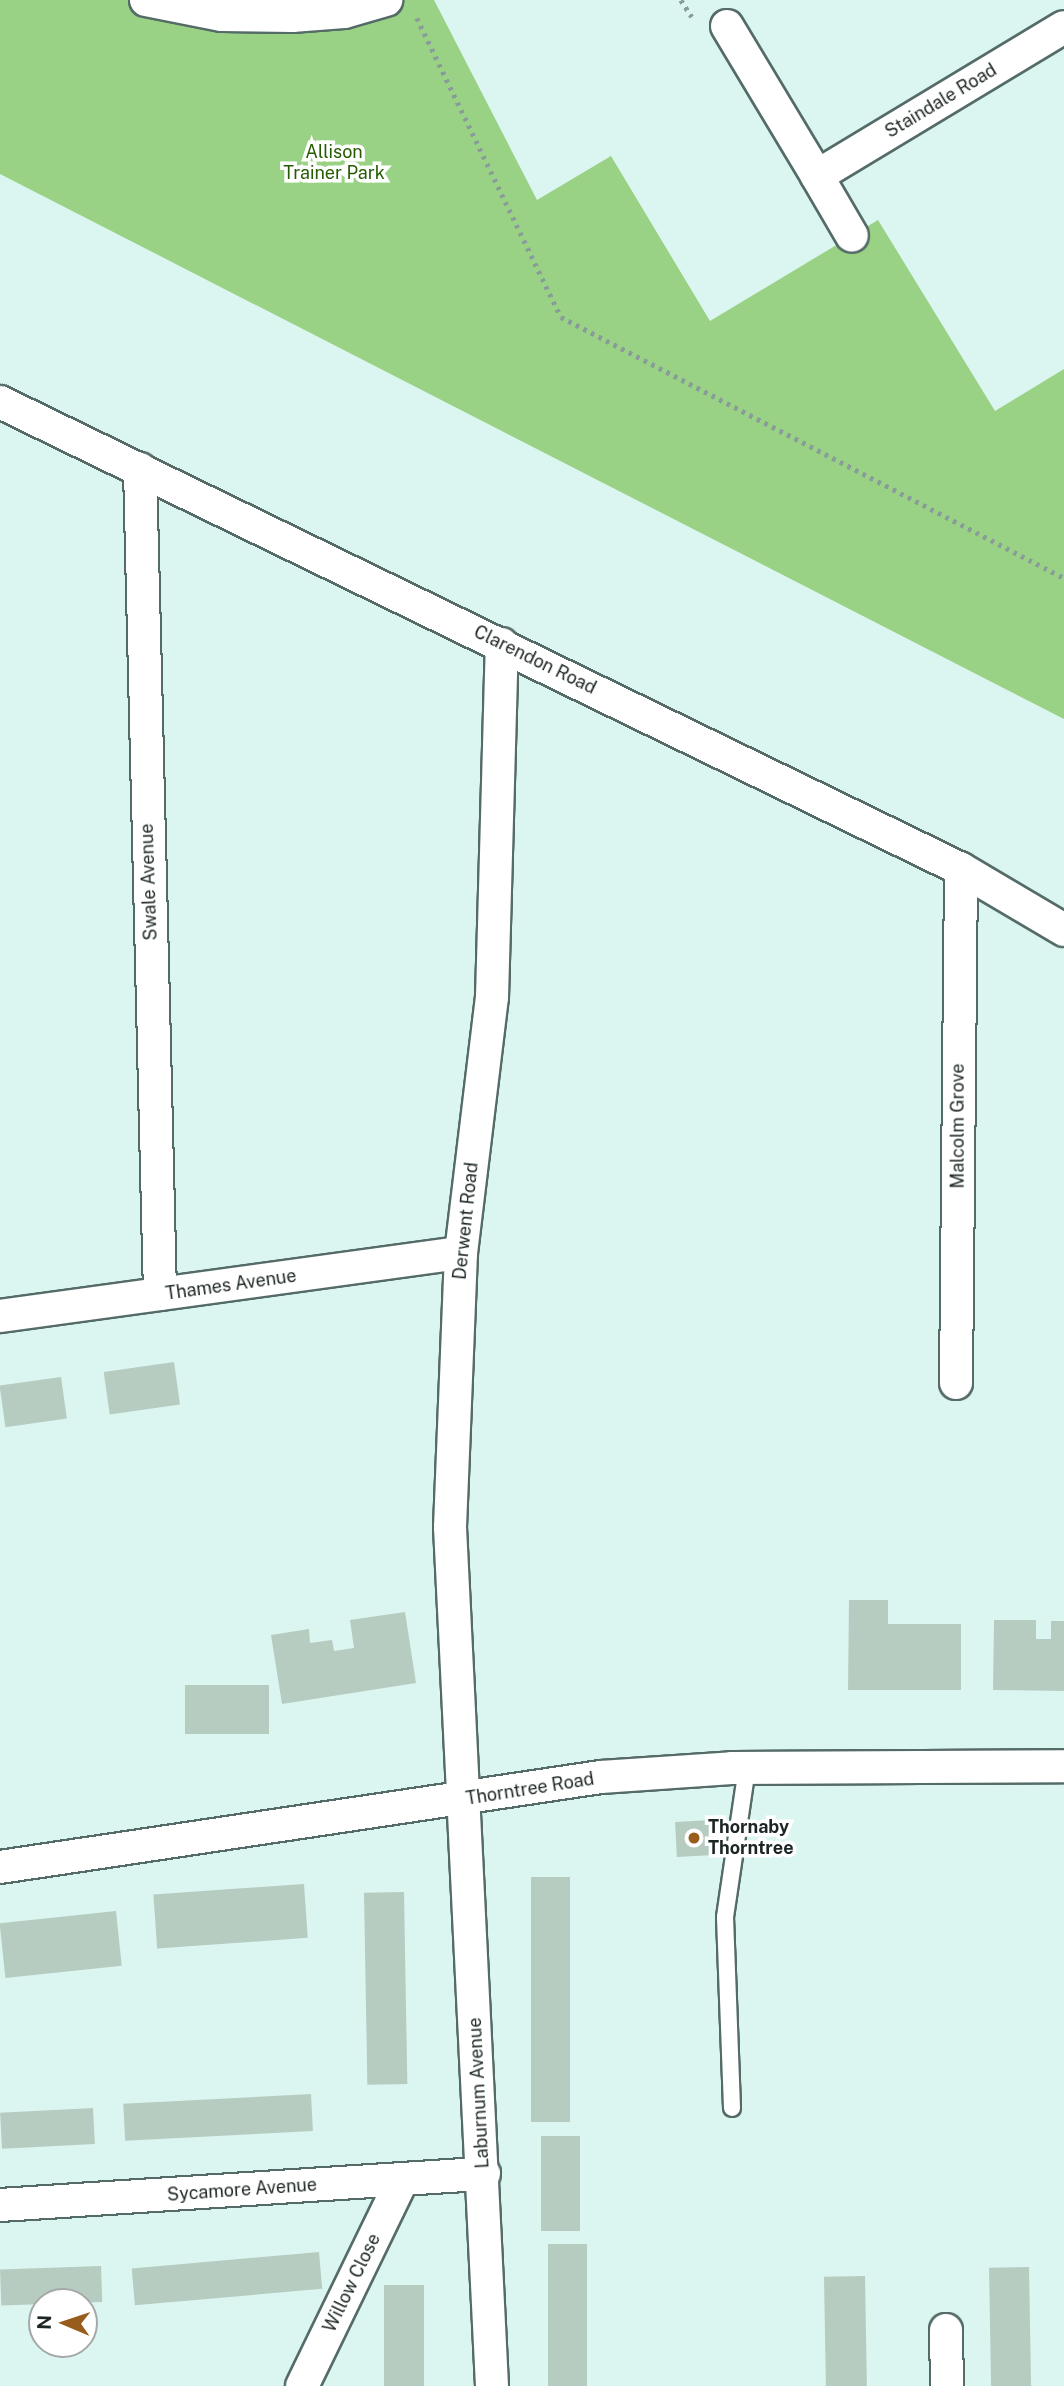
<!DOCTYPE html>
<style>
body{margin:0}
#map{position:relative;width:1064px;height:2386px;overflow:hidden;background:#dbf5f1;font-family:"Public Sans",sans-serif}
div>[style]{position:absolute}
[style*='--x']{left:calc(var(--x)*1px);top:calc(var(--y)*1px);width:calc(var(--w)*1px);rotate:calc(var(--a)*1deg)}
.green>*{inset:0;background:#9ad285}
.building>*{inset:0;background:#b7ccc1;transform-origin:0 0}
.path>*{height:4.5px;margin-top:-2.25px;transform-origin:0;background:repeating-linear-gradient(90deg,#899c99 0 3.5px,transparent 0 8.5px)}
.roads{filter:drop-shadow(2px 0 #546b68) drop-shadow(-2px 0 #546b68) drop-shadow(0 2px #546b68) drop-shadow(0 -2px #546b68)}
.lane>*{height:16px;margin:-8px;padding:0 8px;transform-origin:8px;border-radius:8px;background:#fff}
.street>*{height:32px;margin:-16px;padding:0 16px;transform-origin:16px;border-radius:16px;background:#fff}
.dots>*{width:19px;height:19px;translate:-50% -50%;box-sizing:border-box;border:4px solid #fff;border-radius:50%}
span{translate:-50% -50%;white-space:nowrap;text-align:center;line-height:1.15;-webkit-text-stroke:7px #fff;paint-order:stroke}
.street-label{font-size:18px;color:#1d2625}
.park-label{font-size:18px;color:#255c03}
.poi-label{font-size:18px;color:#1d2625;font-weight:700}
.left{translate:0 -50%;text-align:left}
.north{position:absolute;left:28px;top:2288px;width:70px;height:70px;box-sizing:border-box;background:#fff;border:2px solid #a5a8a8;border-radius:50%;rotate:272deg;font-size:19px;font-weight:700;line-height:28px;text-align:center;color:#1d2625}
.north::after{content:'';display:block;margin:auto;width:24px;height:32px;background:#985d1d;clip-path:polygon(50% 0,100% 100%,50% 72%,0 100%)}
</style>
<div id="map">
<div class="green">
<i style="clip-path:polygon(0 0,434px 0,537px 200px,611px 156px,710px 321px,878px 220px,995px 411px,1064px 369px,1064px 719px,0 174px)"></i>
</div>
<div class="building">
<i style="left:174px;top:1362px;width:43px;height:71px;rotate:82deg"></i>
<i style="left:61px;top:1377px;width:42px;height:62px;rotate:82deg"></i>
<i style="clip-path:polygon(849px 1600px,888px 1600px,888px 1624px,961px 1624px,961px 1690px,848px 1690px)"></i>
<i style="clip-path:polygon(405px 1612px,416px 1683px,282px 1704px,271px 1635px,309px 1629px,310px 1643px,332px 1640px,334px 1651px,354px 1648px,350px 1620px)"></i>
<i style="clip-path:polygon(994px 1620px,1036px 1620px,1036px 1639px,1051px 1639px,1051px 1621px,1064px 1621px,1064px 1691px,993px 1690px)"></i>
<i style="left:185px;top:1685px;width:84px;height:49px"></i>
<i style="left:712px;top:1820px;width:35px;height:37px;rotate:87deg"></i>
<i style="left:531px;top:1877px;width:39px;height:245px"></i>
<i style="left:304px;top:1884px;width:54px;height:151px;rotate:86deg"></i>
<i style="left:404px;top:1892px;width:192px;height:40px;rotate:89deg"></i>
<i style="left:116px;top:1911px;width:55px;height:117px;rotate:84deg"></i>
<i style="left:311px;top:2094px;width:37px;height:188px;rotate:87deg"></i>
<i style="left:93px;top:2108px;width:36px;height:93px;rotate:87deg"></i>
<i style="left:541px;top:2136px;width:39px;height:95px"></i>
<i style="left:548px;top:2244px;width:39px;height:142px"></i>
<i style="left:319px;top:2252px;width:37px;height:188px;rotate:85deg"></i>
<i style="left:101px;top:2266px;width:36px;height:101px;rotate:88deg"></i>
<i style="left:1029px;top:2267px;width:119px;height:40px;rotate:89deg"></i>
<i style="left:865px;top:2276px;width:110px;height:41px;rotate:89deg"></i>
<i style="left:384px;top:2285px;width:40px;height:101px"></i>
</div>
<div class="path">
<i style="--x:681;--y:0;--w:20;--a:57"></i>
<i style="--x:417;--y:18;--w:332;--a:64.3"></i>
<i style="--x:561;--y:317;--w:567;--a:27.42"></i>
</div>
<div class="roads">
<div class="lane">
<i style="--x:732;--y:2108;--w:191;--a:-92.1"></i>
<i style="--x:725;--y:1917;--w:151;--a:-81.6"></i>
</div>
<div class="street">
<i style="--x:146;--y:0;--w:77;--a:11.2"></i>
<i style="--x:222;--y:15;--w:70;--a:0.8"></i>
<i style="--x:292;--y:16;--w:52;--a:-4.4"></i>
<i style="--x:344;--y:12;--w:44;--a:-15.9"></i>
<i style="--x:727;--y:26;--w:175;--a:59"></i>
<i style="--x:817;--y:176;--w:288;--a:-31.1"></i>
<i style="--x:817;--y:176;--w:69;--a:59.7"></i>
<i style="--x:0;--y:402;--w:1068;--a:25.92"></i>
<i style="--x:961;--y:869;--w:120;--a:30.6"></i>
<i style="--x:140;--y:469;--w:825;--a:88.61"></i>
<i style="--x:0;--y:1316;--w:465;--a:-7.8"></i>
<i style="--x:956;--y:1383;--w:514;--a:-89.44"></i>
<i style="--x:0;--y:1867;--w:608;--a:-8.52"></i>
<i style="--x:601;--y:1777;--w:131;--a:-3.9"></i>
<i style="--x:732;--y:1768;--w:332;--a:-0.3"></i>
<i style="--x:0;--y:2205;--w:485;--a:-3.7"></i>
<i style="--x:946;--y:2330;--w:56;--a:89"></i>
<i style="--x:302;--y:2386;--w:229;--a:-64.1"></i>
<i style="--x:492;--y:2386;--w:860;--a:-92.8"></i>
<i style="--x:450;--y:1527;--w:274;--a:-87.7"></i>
<i style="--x:461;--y:1253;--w:258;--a:-83.1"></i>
<i style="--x:492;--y:997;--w:353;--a:-88.4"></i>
</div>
</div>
<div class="dots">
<i style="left:694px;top:1838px;background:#985d1d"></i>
</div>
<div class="street-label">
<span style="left:941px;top:101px;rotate:-31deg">Staindale Road</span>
<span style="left:535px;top:660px;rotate:26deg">Clarendon Road</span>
<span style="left:149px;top:882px;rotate:-92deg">Swale Avenue</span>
<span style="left:958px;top:1126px;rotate:-90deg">Malcolm Grove</span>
<span style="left:466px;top:1221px;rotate:-84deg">Derwent Road</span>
<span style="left:231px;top:1285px;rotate:-8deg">Thames Avenue</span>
<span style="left:530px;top:1789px;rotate:-9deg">Thorntree Road</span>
<span style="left:479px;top:2093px;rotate:-93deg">Laburnum Avenue</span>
<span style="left:242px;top:2190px;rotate:-4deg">Sycamore Avenue</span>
<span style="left:352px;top:2283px;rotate:-64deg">Willow Close</span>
</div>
<div class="park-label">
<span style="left:334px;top:163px">Allison<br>Trainer Park</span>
</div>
<div class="poi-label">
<span class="left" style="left:708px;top:1838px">Thornaby<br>Thorntree</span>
</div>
<div class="north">N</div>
</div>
